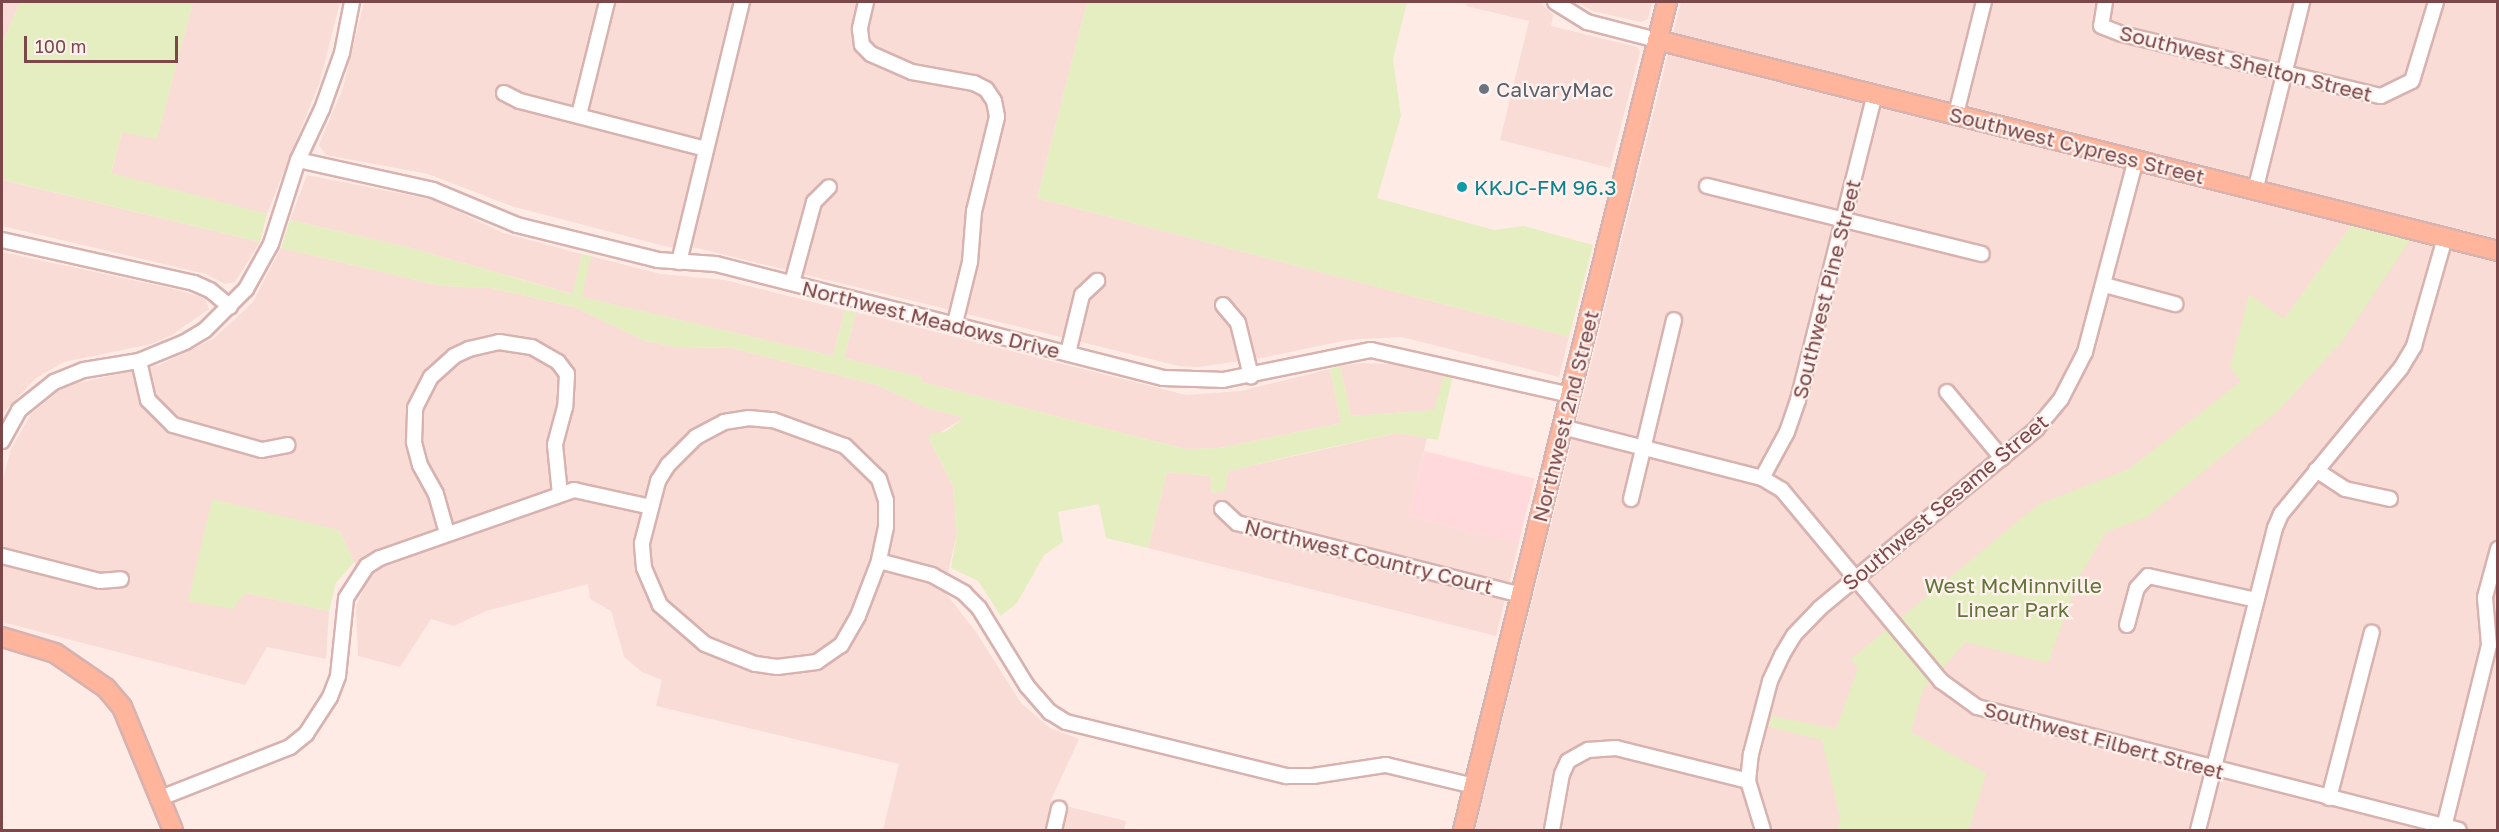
<!DOCTYPE html>
<style>
body{margin:0}
#map{position:relative;width:2499px;height:832px;overflow:hidden;background:#ffebe5;font-family:"Golos Text",sans-serif}
div>[style]{position:absolute}
[style*='--x']{left:calc(var(--x)*1px);top:calc(var(--y)*1px);width:calc(var(--w)*1px);rotate:calc(var(--a)*1deg)}
.residential>*{inset:0;background:#f9dcd6}
.commercial>*{inset:0;background:#ffd9dc;transform-origin:0 0}
.green>*{inset:0;background:#e5eec1}
.roads{filter:drop-shadow(2px 0 #d7b2af) drop-shadow(-2px 0 #d7b2af) drop-shadow(0 2px #d7b2af) drop-shadow(0 -2px #d7b2af)}
.minor>*{height:14px;margin:-7px;padding:0 7px;transform-origin:7px;border-radius:7px;background:#fff}
.major>*{height:18px;margin:-9px;padding:0 9px;transform-origin:9px;border-radius:9px;background:#ffb49c}
.dots>*{width:16px;height:16px;translate:-50% -50%;box-sizing:border-box;border:3px solid #fff2ee;border-radius:50%}
span{translate:-50% -50%;white-space:nowrap;text-align:center;line-height:1.15;-webkit-text-stroke:4.5px #fff2ee;paint-order:stroke}
.street-label{font-size:21px;color:#7b4748}
.worship-label{font-size:21px;color:#5b616d}
.left{translate:0 -50%;text-align:left}
.culture-label{font-size:21px;color:#0d838f}
.park-label{font-size:21px;color:#627638}
.frame{position:absolute;inset:0;border:3px solid #7b4748;pointer-events:none}
.scale{position:absolute;left:24px;top:36px;width:154px;height:27px;box-sizing:border-box;border:3px solid #7b4748;border-top:0;padding-left:8px;font-size:18px;line-height:21px;white-space:nowrap;color:#7b4748;-webkit-text-stroke:4px #fff2ee;paint-order:stroke}
</style>
<div id="map">
<div class="residential">
<i style="clip-path:polygon(2px 2px,20px 2px,2px 44px)"></i>
<i style="clip-path:polygon(193px 2px,340px 2px,320px 81px,267px 214px,111px 174px,122px 132px,157px 138px)"></i>
<i style="clip-path:polygon(364px 2px,1087px 2px,1037px 198px,1569px 337px,1559px 377px,1402px 337px,1347px 340px,1262px 358px,1198px 367px,1179px 366px,697px 248px,668px 247px,511px 206px,428px 174px,326px 155px,319px 145px,343px 88px)"></i>
<i style="clip-path:polygon(1467px 2px,1540px 2px,1553px 15px,1551px 26px,1637px 47px,1640px 52px,1610px 168px,1500px 140px,1529px 21px,1466px 6px)"></i>
<i style="clip-path:polygon(1578px 2px,1652px 2px,1648px 19px,1641px 22px,1592px 11px)"></i>
<i style="clip-path:polygon(1681px 2px,2497px 2px,2497px 830px,1475px 830px)"></i>
<i style="clip-path:polygon(307px 175px,434px 200px,503px 233px,582px 254px,573px 294px,407px 247px,290px 220px)"></i>
<i style="clip-path:polygon(3px 180px,260px 242px,235px 282px,225px 284px,206px 274px,2px 226px)"></i>
<i style="clip-path:polygon(281px 248px,441px 286px,490px 288px,574px 307px,645px 341px,676px 347px,732px 348px,877px 385px,927px 408px,964px 418px,929px 439px,953px 486px,957px 533px,944px 591px,976px 632px,1021px 703px,1050px 728px,1079px 739px,1050px 802px,1126px 821px,1124px 830px,883px 830px,899px 764px,656px 706px,662px 680px,642px 672px,624px 657px,611px 611px,590px 599px,588px 584px,486px 611px,454px 626px,431px 619px,400px 667px,358px 656px,356px 607px,365px 585px,339px 530px,245px 593px,329px 611px,326px 659px,267px 647px,245px 685px,2px 622px,2px 483px,11px 449px,31px 414px,65px 386px,159px 365px,213px 339px,253px 302px)"></i>
<i style="clip-path:polygon(2px 252px,174px 289px,205px 298px,209px 309px,172px 335px,151px 344px,64px 362px,36px 378px,2px 414px)"></i>
<i style="clip-path:polygon(591px 256px,661px 274px,725px 280px,845px 310px,833px 356px,581px 297px)"></i>
<i style="clip-path:polygon(856px 312px,1186px 395px,1241px 391px,1330px 369px,1341px 423px,1219px 448px,1185px 449px,922px 382px,922px 378px,844px 358px)"></i>
<i style="clip-path:polygon(1362px 363px,1410px 365px,1444px 374px,1435px 410px,1351px 416px,1340px 366px)"></i>
<i style="clip-path:polygon(1397px 433px,1427px 438px,1408px 516px,1519px 543px,1496px 636px,1148px 548px,1167px 472px,1210px 476px,1212px 493px,1224px 491px,1228px 471px)"></i>
</div>
<div class="commercial">
<i style="left:1424px;top:451px;width:114px;height:67px;rotate:14deg"></i>
</div>
<div class="green">
<i style="clip-path:polygon(20px 2px,193px 2px,157px 139px,122px 132px,111px 173px,267px 214px,260px 242px,4px 180px,2px 188px,2px 44px)"></i>
<i style="clip-path:polygon(1087px 2px,1407px 2px,1393px 59px,1401px 116px,1377px 198px,1494px 230px,1524px 226px,1593px 245px,1569px 337px,1037px 198px)"></i>
<i style="clip-path:polygon(290px 220px,407px 247px,572px 294px,582px 254px,591px 256px,582px 297px,833px 356px,845px 310px,856px 312px,844px 358px,922px 377px,922px 382px,1185px 449px,1219px 448px,1341px 423px,1330px 369px,1340px 366px,1351px 416px,1434px 410px,1444px 374px,1453px 376px,1438px 440px,1397px 433px,1313px 451px,1228px 471px,1225px 491px,1212px 493px,1210px 476px,1167px 472px,1148px 548px,1106px 538px,1099px 504px,1058px 512px,1063px 542px,1044px 555px,1017px 603px,1001px 616px,978px 581px,951px 568px,957px 533px,953px 486px,929px 439px,931px 433px,945px 432px,964px 418px,927px 408px,877px 385px,732px 348px,676px 347px,645px 341px,574px 307px,490px 288px,441px 286px,281px 248px)"></i>
<i style="clip-path:polygon(2352px 224px,2411px 239px,2343px 340px,2279px 410px,2147px 517px,2106px 532px,2079px 577px,2048px 663px,1966px 642px,1923px 689px,1911px 732px,1986px 773px,1969px 830px,1838px 830px,1840px 818px,1822px 740px,1769px 727px,1772px 716px,1836px 729px,1858px 668px,1851px 659px,2039px 504px,2129px 469px,2241px 381px,2230px 367px,2249px 294px,2284px 319px)"></i>
<i style="clip-path:polygon(212px 499px,339px 530px,354px 562px,336px 583px,329px 611px,245px 593px,233px 609px,188px 601px)"></i>
</div>
<div class="roads">
<div class="minor">
<i style="--x:866;--y:2;--w:28;--a:103"></i>
<i style="--x:860;--y:29;--w:16;--a:83"></i>
<i style="--x:862;--y:45;--w:13;--a:45"></i>
<i style="--x:871;--y:54;--w:45;--a:23.7"></i>
<i style="--x:912;--y:72;--w:63;--a:10.1"></i>
<i style="--x:974;--y:83;--w:13;--a:27"></i>
<i style="--x:986;--y:89;--w:14;--a:56"></i>
<i style="--x:994;--y:101;--w:16;--a:79"></i>
<i style="--x:997;--y:117;--w:97;--a:103.7"></i>
<i style="--x:974;--y:211;--w:51;--a:94.5"></i>
<i style="--x:970;--y:262;--w:63;--a:103.8"></i>
<i style="--x:1555;--y:2;--w:38;--a:32"></i>
<i style="--x:1587;--y:22;--w:72;--a:14.4"></i>
<i style="--x:2105;--y:2;--w:24;--a:99"></i>
<i style="--x:2101;--y:26;--w:22;--a:21"></i>
<i style="--x:2122;--y:34;--w:266;--a:13.5"></i>
<i style="--x:2381;--y:96;--w:34;--a:-26"></i>
<i style="--x:2412;--y:81;--w:83;--a:-73.1"></i>
<i style="--x:504;--y:93;--w:18;--a:27"></i>
<i style="--x:520;--y:101;--w:192;--a:14.5"></i>
<i style="--x:1956;--y:114;--w:115;--a:-76"></i>
<i style="--x:579;--y:115;--w:116;--a:-76.1"></i>
<i style="--x:298;--y:160;--w:138;--a:12.5"></i>
<i style="--x:433;--y:190;--w:91;--a:22.6"></i>
<i style="--x:517;--y:225;--w:145;--a:13.9"></i>
<i style="--x:658;--y:260;--w:58;--a:3.9"></i>
<i style="--x:716;--y:264;--w:461;--a:14.3"></i>
<i style="--x:1163;--y:378;--w:60;--a:1.9"></i>
<i style="--x:1223;--y:380;--w:151;--a:-11.5"></i>
<i style="--x:1371;--y:350;--w:204;--a:12.7"></i>
<i style="--x:1707;--y:186;--w:283;--a:13.9"></i>
<i style="--x:2255;--y:191;--w:195;--a:-76"></i>
<i style="--x:2;--y:240;--w:197;--a:12.6"></i>
<i style="--x:194;--y:283;--w:17;--a:24"></i>
<i style="--x:210;--y:290;--w:26;--a:40"></i>
<i style="--x:679;--y:262;--w:268;--a:-76.4"></i>
<i style="--x:792;--y:283;--w:84;--a:-74.8"></i>
<i style="--x:814;--y:202;--w:21;--a:-45"></i>
<i style="--x:2105;--y:285;--w:73;--a:15.2"></i>
<i style="--x:1223;--y:305;--w:23;--a:50"></i>
<i style="--x:1238;--y:323;--w:55;--a:76.2"></i>
<i style="--x:1068;--y:353;--w:60;--a:-76.4"></i>
<i style="--x:1082;--y:295;--w:21;--a:-43"></i>
<i style="--x:139;--y:361;--w:40;--a:77"></i>
<i style="--x:148;--y:400;--w:35;--a:45"></i>
<i style="--x:173;--y:425;--w:92;--a:15.7"></i>
<i style="--x:262;--y:450;--w:26;--a:-11"></i>
<i style="--x:1947;--y:392;--w:86;--a:50.2"></i>
<i style="--x:748;--y:418;--w:25;--a:5"></i>
<i style="--x:773;--y:420;--w:77;--a:19.9"></i>
<i style="--x:845;--y:446;--w:47;--a:44.1"></i>
<i style="--x:879;--y:479;--w:23;--a:72"></i>
<i style="--x:886;--y:501;--w:26;--a:90"></i>
<i style="--x:886;--y:527;--w:35;--a:102"></i>
<i style="--x:879;--y:561;--w:59;--a:110.9"></i>
<i style="--x:858;--y:616;--w:34;--a:120"></i>
<i style="--x:841;--y:645;--w:29;--a:145"></i>
<i style="--x:817;--y:662;--w:40;--a:172.9"></i>
<i style="--x:777;--y:667;--w:22;--a:-172"></i>
<i style="--x:755;--y:664;--w:54;--a:-158.2"></i>
<i style="--x:705;--y:644;--w:60;--a:-139.1"></i>
<i style="--x:660;--y:605;--w:40;--a:-113.4"></i>
<i style="--x:644;--y:568;--w:25;--a:-95"></i>
<i style="--x:642;--y:543;--w:64;--a:-75.5"></i>
<i style="--x:658;--y:481;--w:19;--a:-58"></i>
<i style="--x:668;--y:465;--w:40;--a:-45"></i>
<i style="--x:696;--y:437;--w:32;--a:-28"></i>
<i style="--x:724;--y:422;--w:24;--a:-9"></i>
<i style="--x:1562;--y:427;--w:206;--a:14.3"></i>
<i style="--x:1762;--y:478;--w:23;--a:31"></i>
<i style="--x:1782;--y:490;--w:249;--a:50.2"></i>
<i style="--x:1941;--y:681;--w:44;--a:35.8"></i>
<i style="--x:1977;--y:707;--w:497;--a:14.3"></i>
<i style="--x:2;--y:441;--w:35;--a:-61"></i>
<i style="--x:19;--y:410;--w:45;--a:-38.7"></i>
<i style="--x:54;--y:382;--w:32;--a:-22"></i>
<i style="--x:84;--y:370;--w:56;--a:-9.3"></i>
<i style="--x:139;--y:361;--w:50;--a:-22.4"></i>
<i style="--x:185;--y:342;--w:23;--a:-31"></i>
<i style="--x:205;--y:330;--w:58;--a:-45"></i>
<i style="--x:246;--y:289;--w:51;--a:-60.9"></i>
<i style="--x:271;--y:244;--w:88;--a:-72.2"></i>
<i style="--x:298;--y:160;--w:56;--a:-64.8"></i>
<i style="--x:322;--y:109;--w:59;--a:-70.3"></i>
<i style="--x:342;--y:53;--w:52;--a:-78.9"></i>
<i style="--x:2316;--y:470;--w:35;--a:33"></i>
<i style="--x:2345;--y:489;--w:46;--a:12.5"></i>
<i style="--x:1762;--y:478;--w:52;--a:-61.5"></i>
<i style="--x:1787;--y:432;--w:34;--a:-71"></i>
<i style="--x:1798;--y:400;--w:316;--a:-75.9"></i>
<i style="--x:1631;--y:499;--w:184;--a:-76.5"></i>
<i style="--x:1222;--y:509;--w:21;--a:43"></i>
<i style="--x:1237;--y:523;--w:293;--a:14.2"></i>
<i style="--x:447;--y:533;--w:41;--a:-105.8"></i>
<i style="--x:436;--y:494;--w:33;--a:-119"></i>
<i style="--x:420;--y:465;--w:24;--a:-105"></i>
<i style="--x:414;--y:442;--w:34;--a:-88"></i>
<i style="--x:415;--y:408;--w:35;--a:-63"></i>
<i style="--x:431;--y:377;--w:31;--a:-42"></i>
<i style="--x:454;--y:356;--w:17;--a:-25"></i>
<i style="--x:469;--y:349;--w:31;--a:-13"></i>
<i style="--x:499;--y:342;--w:33;--a:9"></i>
<i style="--x:532;--y:347;--w:30;--a:30"></i>
<i style="--x:558;--y:362;--w:15;--a:53"></i>
<i style="--x:567;--y:374;--w:33;--a:93"></i>
<i style="--x:565;--y:407;--w:39;--a:105"></i>
<i style="--x:555;--y:445;--w:49;--a:84.2"></i>
<i style="--x:2;--y:556;--w:101;--a:14.3"></i>
<i style="--x:100;--y:581;--w:21;--a:-5"></i>
<i style="--x:879;--y:561;--w:55;--a:14.8"></i>
<i style="--x:932;--y:575;--w:37;--a:29"></i>
<i style="--x:964;--y:593;--w:21;--a:45"></i>
<i style="--x:979;--y:608;--w:92;--a:58.4"></i>
<i style="--x:1027;--y:686;--w:35;--a:49"></i>
<i style="--x:1050;--y:712;--w:19;--a:32"></i>
<i style="--x:1066;--y:722;--w:227;--a:13.8"></i>
<i style="--x:1286;--y:776;--w:27;--a:0"></i>
<i style="--x:1313;--y:776;--w:74;--a:-8.6"></i>
<i style="--x:1386;--y:765;--w:90;--a:13.4"></i>
<i style="--x:2127;--y:625;--w:38;--a:-75"></i>
<i style="--x:2137;--y:588;--w:16;--a:-47"></i>
<i style="--x:2148;--y:576;--w:111;--a:12.5"></i>
<i style="--x:2329;--y:798;--w:171;--a:-75.5"></i>
<i style="--x:158;--y:799;--w:142;--a:-21.5"></i>
<i style="--x:290;--y:747;--w:21;--a:-39"></i>
<i style="--x:306;--y:734;--w:44;--a:-57"></i>
<i style="--x:330;--y:697;--w:22;--a:-69"></i>
<i style="--x:338;--y:676;--w:78;--a:-84.1"></i>
<i style="--x:346;--y:598;--w:38;--a:-57"></i>
<i style="--x:367;--y:566;--w:15;--a:-32"></i>
<i style="--x:380;--y:558;--w:206;--a:-19.3"></i>
<i style="--x:574;--y:490;--w:79;--a:12.4"></i>
<i style="--x:2444;--y:827;--w:187;--a:-76.1"></i>
<i style="--x:2489;--y:645;--w:48;--a:-94.8"></i>
<i style="--x:2485;--y:597;--w:50;--a:-74.8"></i>
<i style="--x:1054;--y:830;--w:22;--a:-77"></i>
<i style="--x:1552;--y:830;--w:57;--a:-79.9"></i>
<i style="--x:1562;--y:774;--w:14;--a:-65"></i>
<i style="--x:1568;--y:761;--w:23;--a:-29"></i>
<i style="--x:1588;--y:750;--w:28;--a:-4"></i>
<i style="--x:1616;--y:748;--w:136;--a:14"></i>
<i style="--x:1763;--y:830;--w:51;--a:-107"></i>
<i style="--x:1748;--y:781;--w:27;--a:-84"></i>
<i style="--x:1751;--y:754;--w:75;--a:-75.4"></i>
<i style="--x:1770;--y:681;--w:29;--a:-65"></i>
<i style="--x:1782;--y:655;--w:23;--a:-59"></i>
<i style="--x:1794;--y:635;--w:37;--a:-46"></i>
<i style="--x:1820;--y:608;--w:281;--a:-39.6"></i>
<i style="--x:2036;--y:429;--w:39;--a:-50"></i>
<i style="--x:2061;--y:399;--w:53;--a:-62.9"></i>
<i style="--x:2085;--y:352;--w:200;--a:-75.2"></i>
<i style="--x:2198;--y:830;--w:312;--a:-75.7"></i>
<i style="--x:2275;--y:528;--w:15;--a:-67"></i>
<i style="--x:2281;--y:514;--w:189;--a:-50.6"></i>
<i style="--x:2401;--y:368;--w:26;--a:-59"></i>
<i style="--x:2414;--y:346;--w:112;--a:-74"></i>
</div>
<div class="major">
<i style="--x:1657;--y:40;--w:867;--a:14.08"></i>
<i style="--x:2;--y:637;--w:55;--a:16.8"></i>
<i style="--x:55;--y:653;--w:62;--a:34.5"></i>
<i style="--x:106;--y:688;--w:25;--a:50"></i>
<i style="--x:122;--y:707;--w:133;--a:67.5"></i>
<i style="--x:1463;--y:830;--w:853;--a:-76.16"></i>
</div>
</div>
<div class="dots">
<i style="left:1484px;top:89px;background:#6b7280"></i>
<i style="left:1462px;top:187px;background:#0f9aa8"></i>
</div>
<div class="street-label">
<span style="left:2246px;top:63px;rotate:14deg">Southwest Shelton Street</span>
<span style="left:2077px;top:145px;rotate:14deg">Southwest Cypress Street</span>
<span style="left:1826px;top:289px;rotate:-76deg">Southwest Pine Street</span>
<span style="left:931px;top:319px;rotate:14deg">Northwest Meadows Drive</span>
<span style="left:1565px;top:416px;rotate:-76deg">Northwest 2nd Street</span>
<span style="left:1945px;top:502px;rotate:-40deg">Southwest Sesame Street</span>
<span style="left:1369px;top:556px;rotate:14deg">Northwest Country Court</span>
<span style="left:2104px;top:740px;rotate:15deg">Southwest Filbert Street</span>
</div>
<div class="worship-label">
<span class="left" style="left:1496px;top:89px">CalvaryMac</span>
</div>
<div class="culture-label">
<span class="left" style="left:1474px;top:187px">KKJC-FM 96.3</span>
</div>
<div class="park-label">
<span style="left:2013px;top:597px">West McMinnville<br>Linear Park</span>
</div>
<div class="frame"></div>
<div class="scale">100 m</div>
</div>
